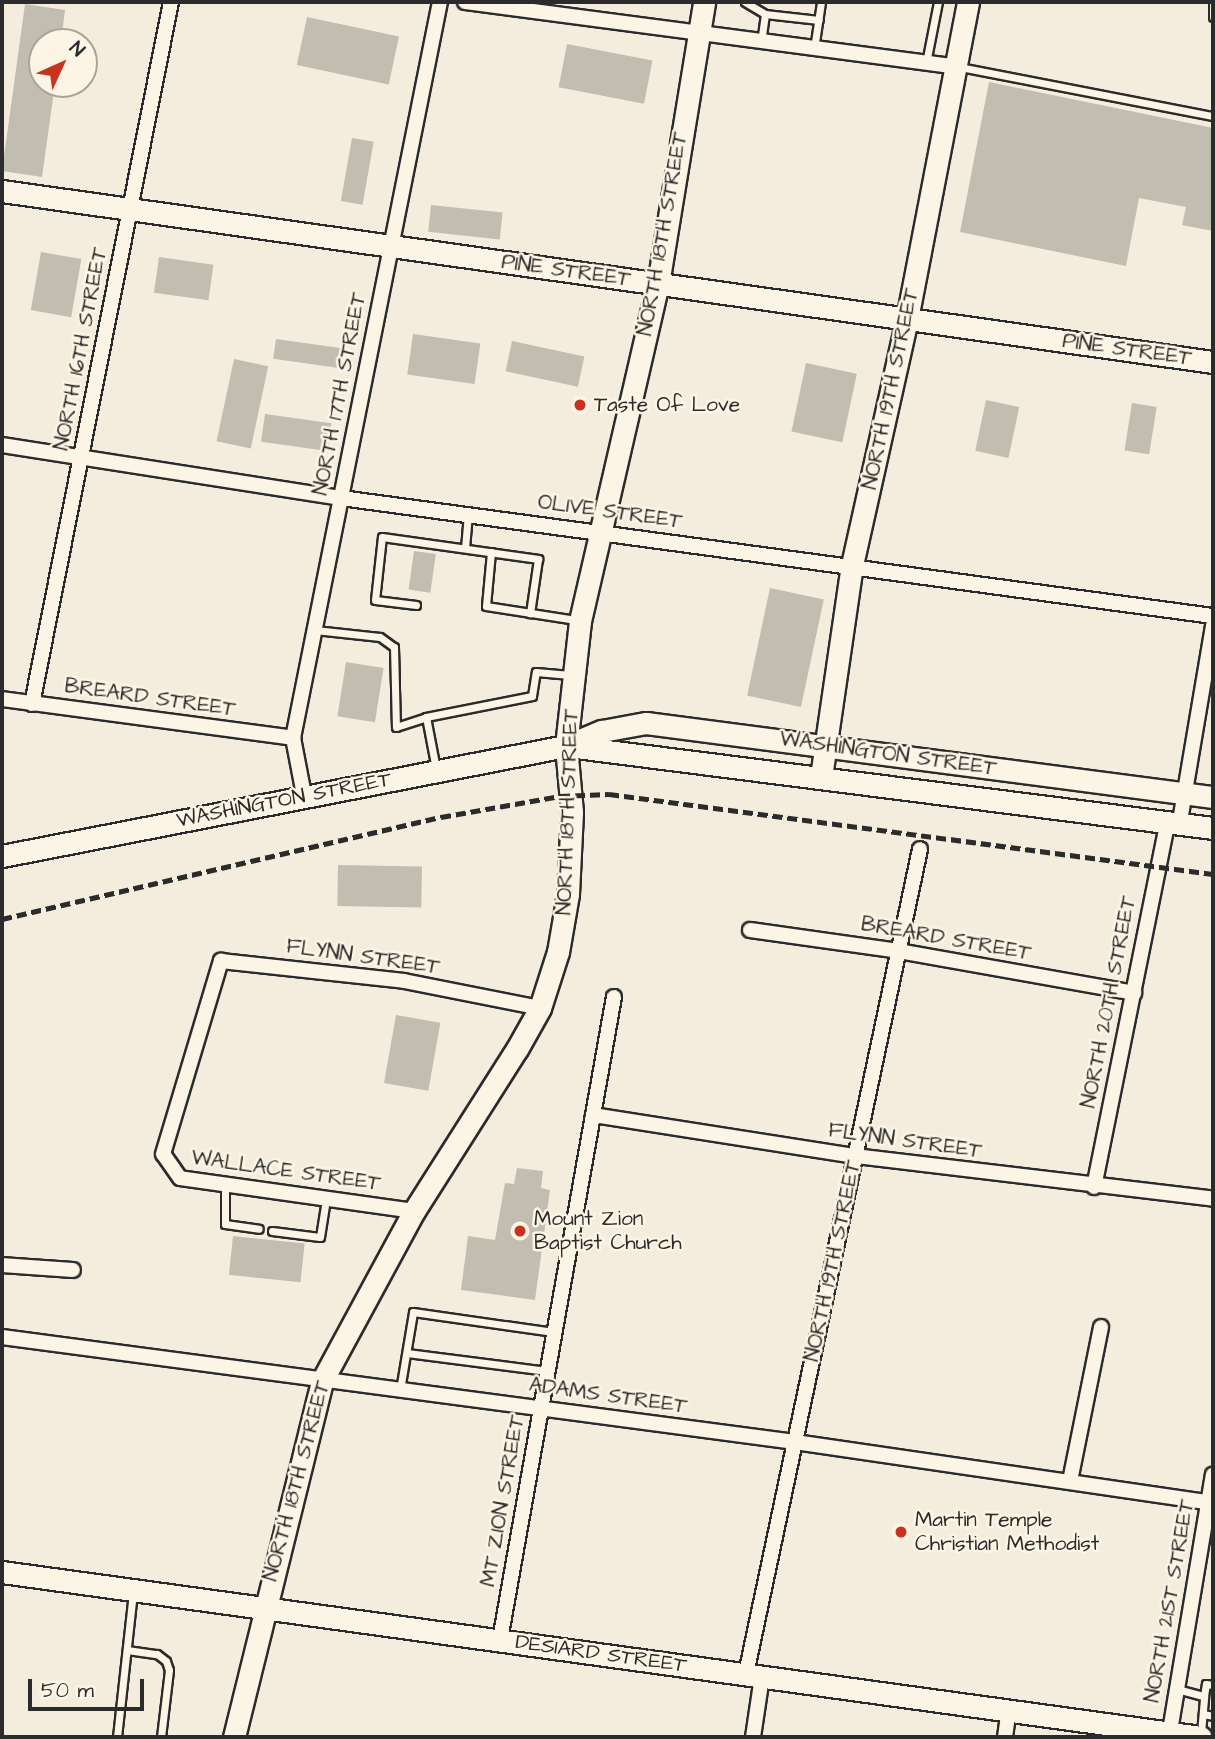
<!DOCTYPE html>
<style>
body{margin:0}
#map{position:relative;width:1215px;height:1739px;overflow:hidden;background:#f4edde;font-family:"Architects Daughter",sans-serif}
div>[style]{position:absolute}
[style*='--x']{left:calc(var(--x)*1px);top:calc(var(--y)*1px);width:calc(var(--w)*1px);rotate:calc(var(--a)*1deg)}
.building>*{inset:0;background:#c2bdb1;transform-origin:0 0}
.roads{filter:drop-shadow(2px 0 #2b2b2b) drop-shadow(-2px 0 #2b2b2b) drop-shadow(0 2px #2b2b2b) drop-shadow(0 -2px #2b2b2b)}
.lane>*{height:7px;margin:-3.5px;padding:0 3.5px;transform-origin:3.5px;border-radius:3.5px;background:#fcf5e5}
.street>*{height:14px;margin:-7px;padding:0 7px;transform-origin:7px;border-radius:7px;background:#fcf5e5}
.secondary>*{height:21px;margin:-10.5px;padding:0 10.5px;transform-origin:10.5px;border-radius:10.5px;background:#fcf5e5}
.rail>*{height:4.5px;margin-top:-2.25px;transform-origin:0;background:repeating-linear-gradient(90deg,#2b2b2b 0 10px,transparent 0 15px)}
.dots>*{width:19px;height:19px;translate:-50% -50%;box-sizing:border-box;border:4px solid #fcf5e5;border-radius:50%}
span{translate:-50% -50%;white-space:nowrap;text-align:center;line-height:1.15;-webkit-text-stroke:5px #fcf5e5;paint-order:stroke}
.street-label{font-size:21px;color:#2b2b2b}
.poi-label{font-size:21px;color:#2b2b2b}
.left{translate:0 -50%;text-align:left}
.frame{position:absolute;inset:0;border:4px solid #2b2b2b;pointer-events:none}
.north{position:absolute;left:28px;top:28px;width:70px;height:70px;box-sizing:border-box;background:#fcf5e5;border:2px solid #a8a49b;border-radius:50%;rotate:45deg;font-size:19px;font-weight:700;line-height:28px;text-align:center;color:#2b2b2b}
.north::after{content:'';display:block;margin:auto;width:24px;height:32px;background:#c8321e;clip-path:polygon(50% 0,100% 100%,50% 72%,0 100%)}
.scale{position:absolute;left:28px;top:1679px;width:116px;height:32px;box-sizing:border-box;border:4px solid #2b2b2b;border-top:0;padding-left:9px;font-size:21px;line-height:24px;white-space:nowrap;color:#2b2b2b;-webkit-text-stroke:5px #fcf5e5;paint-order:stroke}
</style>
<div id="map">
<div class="building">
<i style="clip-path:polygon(25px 4px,65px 10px,61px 42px,42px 42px,42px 84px,55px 84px,42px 177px,2px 171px)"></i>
<i style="left:307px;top:17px;width:94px;height:49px;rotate:12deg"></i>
<i style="left:567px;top:44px;width:87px;height:44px;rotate:11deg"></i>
<i style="clip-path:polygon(989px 82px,1213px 128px,1213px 231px,1182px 225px,1186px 207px,1139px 198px,1126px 266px,960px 232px)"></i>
<i style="left:352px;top:138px;width:22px;height:64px;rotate:10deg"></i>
<i style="left:431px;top:205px;width:72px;height:27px;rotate:6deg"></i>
<i style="left:41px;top:252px;width:41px;height:59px;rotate:10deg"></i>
<i style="left:159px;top:257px;width:55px;height:36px;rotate:8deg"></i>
<i style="left:413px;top:334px;width:68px;height:41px;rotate:8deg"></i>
<i style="left:276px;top:339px;width:68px;height:20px;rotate:8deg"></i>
<i style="left:512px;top:341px;width:74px;height:31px;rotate:12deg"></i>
<i style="left:234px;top:359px;width:35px;height:84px;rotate:12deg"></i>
<i style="left:806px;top:363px;width:52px;height:70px;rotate:12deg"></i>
<i style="left:986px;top:400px;width:34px;height:52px;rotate:12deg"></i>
<i style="left:1132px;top:403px;width:25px;height:48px;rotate:9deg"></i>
<i style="left:265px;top:414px;width:67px;height:28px;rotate:8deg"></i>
<i style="left:414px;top:551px;width:22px;height:39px;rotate:8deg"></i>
<i style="left:770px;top:588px;width:55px;height:110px;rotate:12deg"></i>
<i style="left:346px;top:662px;width:38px;height:55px;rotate:9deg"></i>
<i style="left:338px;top:865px;width:84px;height:41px;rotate:1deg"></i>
<i style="left:396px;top:1015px;width:45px;height:69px;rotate:10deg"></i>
<i style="clip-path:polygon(517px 1168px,543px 1171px,541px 1188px,550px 1190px,535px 1300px,461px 1290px,468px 1236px,495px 1240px,505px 1183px,514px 1184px)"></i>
<i style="left:233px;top:1236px;width:72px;height:39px;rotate:6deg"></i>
</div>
<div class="roads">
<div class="lane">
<i style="--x:745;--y:2;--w:23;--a:31"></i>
<i style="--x:765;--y:14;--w:29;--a:98"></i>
<i style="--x:1213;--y:2;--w:15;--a:90"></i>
<i style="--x:765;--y:14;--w:54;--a:6.3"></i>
<i style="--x:814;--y:49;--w:48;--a:-81.5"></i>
<i style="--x:926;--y:63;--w:62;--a:-78.9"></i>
<i style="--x:960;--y:67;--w:258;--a:11"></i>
<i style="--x:465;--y:548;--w:33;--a:-85"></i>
<i style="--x:491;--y:552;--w:54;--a:95.3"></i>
<i style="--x:486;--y:606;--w:91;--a:8.8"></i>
<i style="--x:416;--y:605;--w:41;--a:-173"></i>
<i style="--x:375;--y:600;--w:63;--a:-83.7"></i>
<i style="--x:382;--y:537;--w:158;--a:8"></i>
<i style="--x:538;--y:559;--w:55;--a:98.4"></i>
<i style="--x:315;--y:630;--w:65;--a:6.1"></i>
<i style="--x:380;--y:637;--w:17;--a:36"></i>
<i style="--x:394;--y:647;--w:80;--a:88.6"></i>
<i style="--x:396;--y:727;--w:32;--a:-18"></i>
<i style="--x:436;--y:769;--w:53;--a:-100.9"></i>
<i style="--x:426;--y:717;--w:108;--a:-11.2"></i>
<i style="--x:532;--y:696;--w:24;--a:-81"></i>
<i style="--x:536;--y:672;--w:37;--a:5"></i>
<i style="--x:225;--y:1184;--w:40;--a:90"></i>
<i style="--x:225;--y:1224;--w:34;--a:8"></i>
<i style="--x:272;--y:1231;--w:48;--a:7.1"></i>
<i style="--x:320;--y:1237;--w:38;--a:-81"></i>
<i style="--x:407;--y:1353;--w:141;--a:7.3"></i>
<i style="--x:400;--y:1390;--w:79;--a:-80.5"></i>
<i style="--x:413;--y:1312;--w:142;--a:8.1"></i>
<i style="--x:127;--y:1650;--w:30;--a:8"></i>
<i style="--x:157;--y:1654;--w:11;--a:38"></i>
<i style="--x:166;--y:1661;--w:9;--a:72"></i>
<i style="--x:169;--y:1670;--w:67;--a:96.8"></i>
<i style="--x:1177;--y:1689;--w:28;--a:15"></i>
<i style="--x:1204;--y:1696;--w:12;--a:-81"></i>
<i style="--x:1206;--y:1684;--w:7;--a:8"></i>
<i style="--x:1203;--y:1714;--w:10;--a:11"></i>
<i style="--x:1201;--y:1733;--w:37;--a:-85"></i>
<i style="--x:117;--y:1737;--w:146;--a:-83.7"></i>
</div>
<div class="street">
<i style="--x:465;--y:2;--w:495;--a:7.5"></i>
<i style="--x:2;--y:445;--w:343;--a:8.9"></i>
<i style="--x:341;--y:498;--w:880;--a:7.71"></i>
<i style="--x:2;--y:699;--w:294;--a:7.6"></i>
<i style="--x:32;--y:704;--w:716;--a:-78.8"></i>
<i style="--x:304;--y:795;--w:58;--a:-100.9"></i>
<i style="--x:293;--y:738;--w:751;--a:-78.71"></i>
<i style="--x:1179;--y:827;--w:205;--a:-80.4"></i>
<i style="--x:750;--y:930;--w:150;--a:8"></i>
<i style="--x:899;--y:951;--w:239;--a:10.1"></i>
<i style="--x:593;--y:1115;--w:265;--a:8.9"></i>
<i style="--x:855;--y:1156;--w:361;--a:6.8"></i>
<i style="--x:1094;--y:1187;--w:369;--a:-78.6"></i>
<i style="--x:414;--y:1211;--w:236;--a:-172"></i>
<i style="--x:180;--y:1178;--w:29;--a:-125"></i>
<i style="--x:163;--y:1154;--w:202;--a:-73.3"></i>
<i style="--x:221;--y:961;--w:184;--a:6.2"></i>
<i style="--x:404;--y:981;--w:139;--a:11.2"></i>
<i style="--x:2;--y:1265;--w:71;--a:4"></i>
<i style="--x:2;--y:1337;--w:800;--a:7.54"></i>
<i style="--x:795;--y:1442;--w:417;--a:8.3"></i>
<i style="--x:1070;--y:1481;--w:157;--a:-78.6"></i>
<i style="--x:500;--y:1640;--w:653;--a:-79.95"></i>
<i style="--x:746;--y:1674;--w:843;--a:-78.09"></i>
<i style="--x:753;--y:1737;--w:61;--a:-81.5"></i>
<i style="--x:1005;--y:1737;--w:28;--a:-82"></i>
<i style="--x:1169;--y:1737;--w:266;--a:-80.5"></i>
</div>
<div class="secondary">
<i style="--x:2;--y:191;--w:1223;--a:8.04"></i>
<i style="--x:568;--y:746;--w:650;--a:7.25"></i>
<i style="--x:821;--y:777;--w:214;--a:-81.7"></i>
<i style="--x:852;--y:565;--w:252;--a:-77.4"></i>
<i style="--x:907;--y:319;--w:323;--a:-79.1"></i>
<i style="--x:2;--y:856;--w:575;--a:-11.04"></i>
<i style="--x:566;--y:746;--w:39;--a:-23"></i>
<i style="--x:602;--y:731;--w:45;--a:-10.3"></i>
<i style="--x:646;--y:723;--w:572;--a:7.44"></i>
<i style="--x:2;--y:1572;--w:1210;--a:7.84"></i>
<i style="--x:234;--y:1737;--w:367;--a:-76.1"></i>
<i style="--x:322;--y:1381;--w:193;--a:-61.6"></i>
<i style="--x:414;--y:1211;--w:192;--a:-57.6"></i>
<i style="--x:517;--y:1049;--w:47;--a:-60.7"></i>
<i style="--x:540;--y:1008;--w:59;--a:-72.2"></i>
<i style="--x:558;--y:952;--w:59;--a:-80.2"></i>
<i style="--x:568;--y:894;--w:82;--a:-87.2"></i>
<i style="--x:572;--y:812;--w:66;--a:-95.2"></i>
<i style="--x:566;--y:746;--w:126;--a:-83.6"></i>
<i style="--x:580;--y:621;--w:346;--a:-77"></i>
<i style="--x:658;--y:284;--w:286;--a:-80.7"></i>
</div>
</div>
<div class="rail">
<i style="--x:2;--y:919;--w:451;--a:-13.1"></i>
<i style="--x:441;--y:817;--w:121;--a:-10"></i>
<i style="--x:560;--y:796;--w:49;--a:-2.3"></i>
<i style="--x:609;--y:794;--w:609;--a:7.54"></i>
</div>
<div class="dots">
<i style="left:580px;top:405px;background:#c8321e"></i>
<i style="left:520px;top:1231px;background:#c8321e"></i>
<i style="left:901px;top:1532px;background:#c8321e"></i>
</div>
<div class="street-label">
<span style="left:663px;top:234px;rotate:-80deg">NORTH 18TH STREET</span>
<span style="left:566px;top:271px;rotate:8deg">PINE STREET</span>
<span style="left:81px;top:349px;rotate:-79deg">NORTH 16TH STREET</span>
<span style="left:1127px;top:350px;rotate:8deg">PINE STREET</span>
<span style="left:891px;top:389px;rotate:-78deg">NORTH 19TH STREET</span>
<span style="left:340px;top:394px;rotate:-79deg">NORTH 17TH STREET</span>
<span style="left:610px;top:512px;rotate:8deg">OLIVE STREET</span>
<span style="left:150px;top:698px;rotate:8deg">BREARD STREET</span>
<span style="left:888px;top:754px;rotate:8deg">WASHINGTON STREET</span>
<span style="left:284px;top:800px;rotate:-11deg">WASHINGTON STREET</span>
<span style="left:568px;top:812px;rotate:-88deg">NORTH 18TH STREET</span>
<span style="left:946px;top:939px;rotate:10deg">BREARD STREET</span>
<span style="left:363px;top:957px;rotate:8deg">FLYNN STREET</span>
<span style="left:1109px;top:1002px;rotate:-79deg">NORTH 20TH STREET</span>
<span style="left:905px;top:1141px;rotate:8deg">FLYNN STREET</span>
<span style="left:286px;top:1171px;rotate:8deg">WALLACE STREET</span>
<span style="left:833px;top:1261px;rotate:-78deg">NORTH 19TH STREET</span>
<span style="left:608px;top:1396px;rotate:8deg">ADAMS STREET</span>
<span style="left:297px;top:1481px;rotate:-75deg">NORTH 18TH STREET</span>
<span style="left:503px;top:1501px;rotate:-80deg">MT ZION STREET</span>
<span style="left:1170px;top:1601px;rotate:-80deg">NORTH 21ST STREET</span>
<span style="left:601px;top:1654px;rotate:8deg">DESIARD STREET</span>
</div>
<div class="poi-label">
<span class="left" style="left:594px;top:405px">Taste Of Love</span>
<span class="left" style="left:534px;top:1231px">Mount Zion<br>Baptist Church</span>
<span class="left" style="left:915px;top:1532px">Martin Temple<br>Christian Methodist</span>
</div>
<div class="frame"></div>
<div class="north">N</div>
<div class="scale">50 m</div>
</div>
